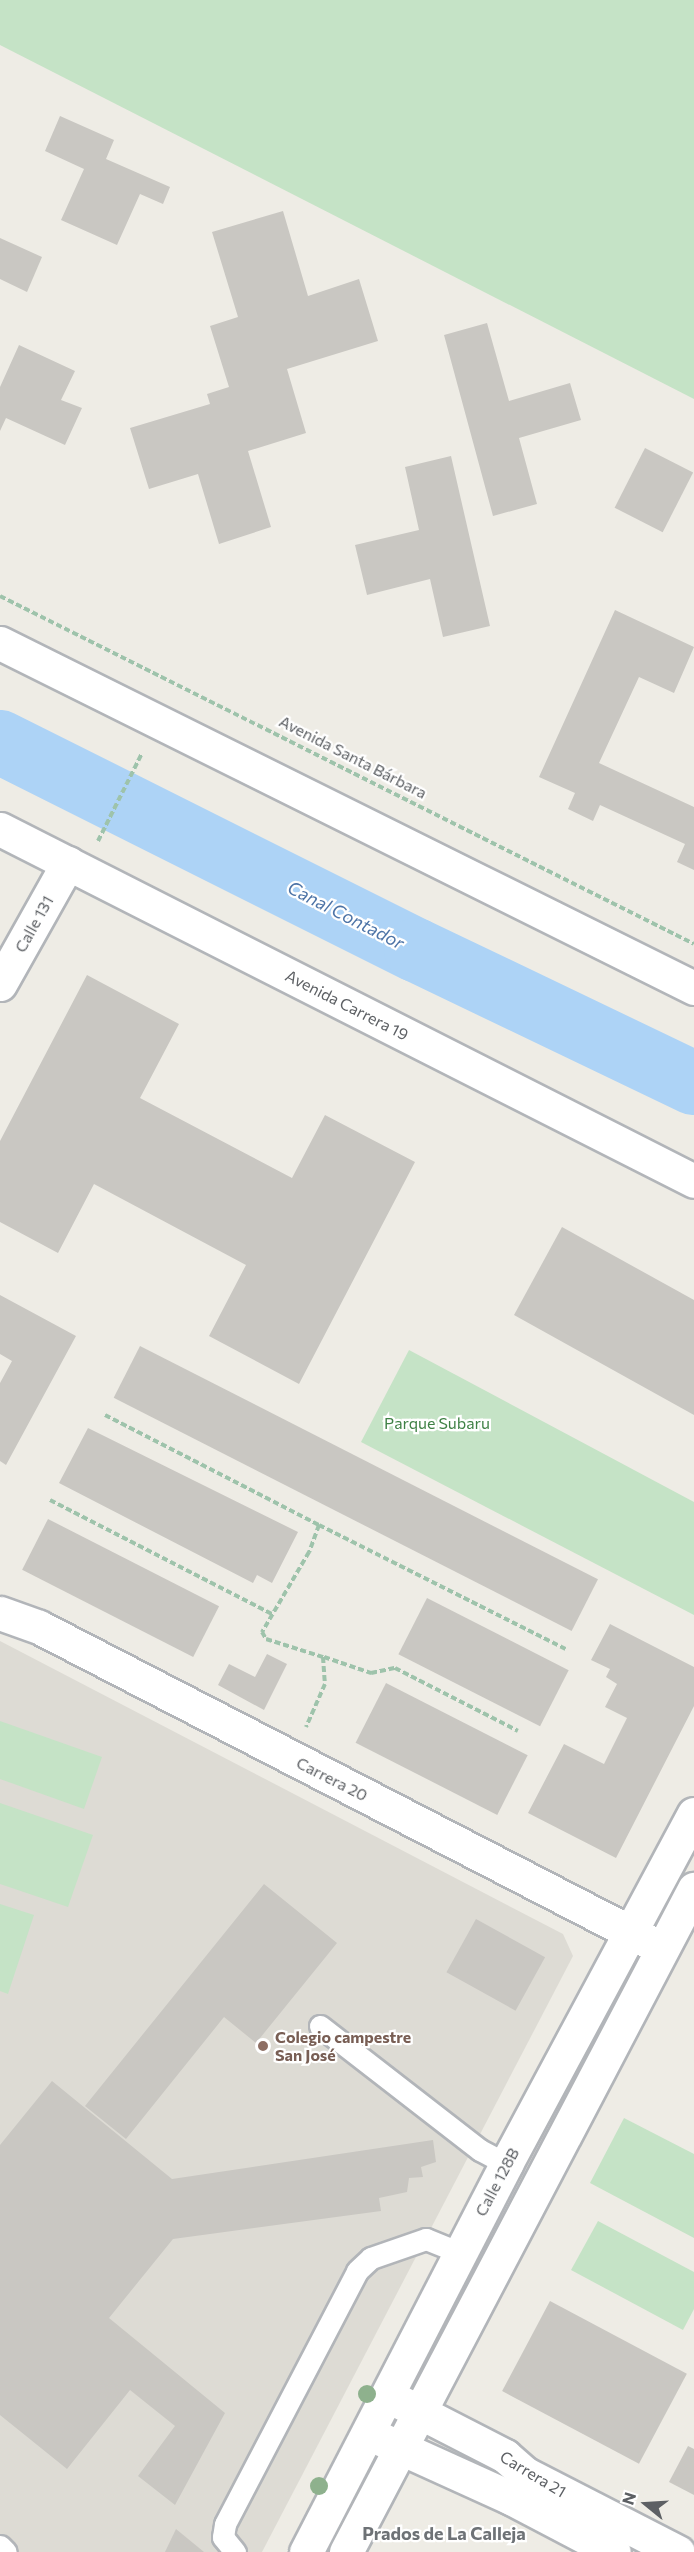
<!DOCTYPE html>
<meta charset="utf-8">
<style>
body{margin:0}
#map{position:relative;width:694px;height:2552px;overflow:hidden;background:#eeece5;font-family:Commissioner,sans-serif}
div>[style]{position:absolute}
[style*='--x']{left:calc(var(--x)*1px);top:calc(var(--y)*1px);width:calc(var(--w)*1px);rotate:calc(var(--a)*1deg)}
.education>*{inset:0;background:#dddbd4}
.green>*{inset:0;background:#c5e3c6}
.river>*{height:64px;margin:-32px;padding:0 32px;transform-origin:32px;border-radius:32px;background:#add3f6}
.building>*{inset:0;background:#c9c7c2;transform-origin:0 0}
.path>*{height:4px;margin-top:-2px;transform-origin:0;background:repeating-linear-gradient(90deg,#9ec3ab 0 6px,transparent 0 9px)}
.roads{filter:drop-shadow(2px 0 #b2b5b9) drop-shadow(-2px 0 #b2b5b9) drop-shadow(0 2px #b2b5b9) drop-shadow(0 -2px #b2b5b9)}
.service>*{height:21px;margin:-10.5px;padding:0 10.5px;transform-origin:10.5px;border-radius:10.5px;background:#fff}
.minor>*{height:33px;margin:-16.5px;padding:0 16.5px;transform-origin:16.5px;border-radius:16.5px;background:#fff}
.secondary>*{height:33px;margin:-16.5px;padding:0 16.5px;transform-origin:16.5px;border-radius:16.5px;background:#fff}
.trees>*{width:18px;height:18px;margin:-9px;border-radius:50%;background:#8eb18d}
.dots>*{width:16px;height:16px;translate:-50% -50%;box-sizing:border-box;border:3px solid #fff;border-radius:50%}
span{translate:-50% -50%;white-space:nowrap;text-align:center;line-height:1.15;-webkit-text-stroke:4.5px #fff;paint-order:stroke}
.street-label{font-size:16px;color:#5d6064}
.park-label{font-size:16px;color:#3f8145}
.education-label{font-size:16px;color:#785e54;font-weight:700}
.left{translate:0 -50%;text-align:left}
.water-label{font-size:18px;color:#4c73a6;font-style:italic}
.neighbourhood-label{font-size:18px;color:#6e7276;font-weight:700}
.north{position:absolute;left:616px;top:2474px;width:60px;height:60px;-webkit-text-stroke:4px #fff;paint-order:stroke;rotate:288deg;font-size:16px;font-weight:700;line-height:24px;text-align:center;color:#5d6064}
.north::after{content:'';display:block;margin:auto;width:21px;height:27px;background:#5d6064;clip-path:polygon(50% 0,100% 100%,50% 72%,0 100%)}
</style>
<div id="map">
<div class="education">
<i style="clip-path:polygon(0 1641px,563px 1934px,573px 1956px,262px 2552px,0 2552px)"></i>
</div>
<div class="green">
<i style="clip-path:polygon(0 0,694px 0,694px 399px,0 45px)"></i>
<i style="clip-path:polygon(409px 1350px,694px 1502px,694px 1615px,361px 1442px)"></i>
<i style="clip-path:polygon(0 1721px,102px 1757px,84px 1809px,0 1779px)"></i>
<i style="clip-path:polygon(0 1803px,93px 1835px,68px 1907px,0 1884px)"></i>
<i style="clip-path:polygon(0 1904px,34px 1915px,8px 1994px,0 1991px)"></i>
<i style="clip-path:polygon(624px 2118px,694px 2154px,694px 2238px,590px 2183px)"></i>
<i style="clip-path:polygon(598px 2221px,694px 2272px,694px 2309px,683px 2330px,571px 2270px)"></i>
</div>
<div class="river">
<i style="--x:0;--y:742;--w:465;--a:26.6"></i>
<i style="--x:416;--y:950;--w:308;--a:25.6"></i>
</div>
<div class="building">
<i style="clip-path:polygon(60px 116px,114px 140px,106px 159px,170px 187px,163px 204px,140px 194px,117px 245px,61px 220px,84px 169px,45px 151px)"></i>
<i style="clip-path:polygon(283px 211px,308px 296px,359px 279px,378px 341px,287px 369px,306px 433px,248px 451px,271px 527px,219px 544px,198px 474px,149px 489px,130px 428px,210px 404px,207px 394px,229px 387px,210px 326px,238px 317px,212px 232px)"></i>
<i style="clip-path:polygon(0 238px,42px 257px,27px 292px,0 279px)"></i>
<i style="clip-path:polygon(487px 323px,509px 401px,570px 383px,581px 420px,519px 438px,537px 504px,493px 516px,444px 335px)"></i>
<i style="clip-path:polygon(19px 345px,75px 371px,61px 400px,82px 408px,65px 445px,6px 418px,0 431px,0 387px)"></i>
<i style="left:645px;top:448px;width:54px;height:67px;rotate:27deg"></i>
<i style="clip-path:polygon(451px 456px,490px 626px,443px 637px,430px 579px,367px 595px,355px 545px,419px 530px,405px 467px)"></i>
<i style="clip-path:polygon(615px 610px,694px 647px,674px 693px,639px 677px,599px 763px,694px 807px,694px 870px,677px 862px,685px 844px,600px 805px,593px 821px,568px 809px,575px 793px,539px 777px)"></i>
<i style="clip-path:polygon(87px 975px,179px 1024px,140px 1098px,292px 1178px,325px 1115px,415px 1162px,299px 1384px,209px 1336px,246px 1265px,94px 1184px,58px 1253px,0 1222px,0 1141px)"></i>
<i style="clip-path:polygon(562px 1227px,694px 1300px,694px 1415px,514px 1315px)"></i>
<i style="clip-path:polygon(0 1295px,76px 1336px,6px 1465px,0 1461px,0 1383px,12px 1361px,0 1354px)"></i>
<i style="left:140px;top:1346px;width:514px;height:58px;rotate:27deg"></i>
<i style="clip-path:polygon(88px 1428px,298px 1532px,272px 1583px,257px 1575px,253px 1583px,59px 1483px)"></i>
<i style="left:48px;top:1519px;width:192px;height:57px;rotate:27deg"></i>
<i style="left:427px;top:1598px;width:159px;height:63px;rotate:27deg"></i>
<i style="clip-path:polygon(610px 1624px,694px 1667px,694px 1706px,616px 1858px,528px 1813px,564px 1744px,604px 1764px,627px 1718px,605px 1707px,617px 1684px,606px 1677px,610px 1669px,591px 1660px)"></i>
<i style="clip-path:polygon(267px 1654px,287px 1664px,264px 1710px,218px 1685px,229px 1664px,255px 1677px)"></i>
<i style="left:386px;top:1683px;width:159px;height:67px;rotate:27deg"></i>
<i style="clip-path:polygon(264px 1884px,337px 1943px,256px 2043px,224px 2017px,126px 2139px,85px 2106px)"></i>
<i style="left:476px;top:1919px;width:79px;height:61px;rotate:29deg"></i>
<i style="clip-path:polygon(52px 2081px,172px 2179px,433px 2140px,436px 2162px,421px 2167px,423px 2177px,409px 2178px,407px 2192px,379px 2198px,381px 2211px,173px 2239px,109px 2318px,225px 2413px,175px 2505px,138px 2476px,175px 2426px,130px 2390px,67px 2469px,0 2415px,0 2145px)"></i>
<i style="left:550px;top:2301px;width:155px;height:102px;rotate:28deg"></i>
<i style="clip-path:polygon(688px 2446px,694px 2449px,694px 2495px,669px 2482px)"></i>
<i style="clip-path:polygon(176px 2529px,204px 2552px,165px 2552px)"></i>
</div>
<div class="path">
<i style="--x:0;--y:596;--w:776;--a:26.63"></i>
<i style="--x:98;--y:841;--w:98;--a:-63.4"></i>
<i style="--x:105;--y:1415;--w:241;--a:27.2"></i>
<i style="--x:319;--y:1525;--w:29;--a:110"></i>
<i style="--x:309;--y:1552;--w:93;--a:120.4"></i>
<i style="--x:262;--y:1632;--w:8;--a:60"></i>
<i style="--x:266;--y:1639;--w:60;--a:17.5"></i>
<i style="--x:323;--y:1657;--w:27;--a:86"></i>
<i style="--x:325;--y:1684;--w:47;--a:113.8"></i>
<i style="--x:50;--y:1500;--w:250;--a:27.2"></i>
<i style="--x:319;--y:1525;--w:276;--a:26.7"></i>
<i style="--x:324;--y:1657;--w:50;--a:18.8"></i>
<i style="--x:371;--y:1673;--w:25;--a:-12"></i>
<i style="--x:395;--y:1668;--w:138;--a:27.1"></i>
</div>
<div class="roads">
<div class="service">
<i style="--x:320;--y:2026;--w:202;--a:37.8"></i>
<i style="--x:480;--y:2150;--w:30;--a:28"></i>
<i style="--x:0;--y:2546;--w:8;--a:45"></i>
<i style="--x:235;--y:2552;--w:19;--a:-129"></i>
<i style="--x:223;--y:2537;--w:13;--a:-81"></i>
<i style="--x:225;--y:2524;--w:285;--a:-62.4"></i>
<i style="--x:357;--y:2271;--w:19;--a:-43"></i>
<i style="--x:371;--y:2258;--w:58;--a:-19.1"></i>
<i style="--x:426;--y:2239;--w:37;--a:22"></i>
</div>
<div class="minor">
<i style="--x:0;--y:984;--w:139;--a:-60.7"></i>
<i style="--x:0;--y:1613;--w:41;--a:19.7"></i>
<i style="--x:39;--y:1627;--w:689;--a:27.31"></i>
<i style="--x:402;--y:2403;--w:116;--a:27.2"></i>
<i style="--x:505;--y:2456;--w:28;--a:41"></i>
<i style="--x:526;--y:2474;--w:171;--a:27.2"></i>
<i style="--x:381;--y:2439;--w:143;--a:24.4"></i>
<i style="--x:511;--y:2498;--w:116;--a:27.7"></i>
<i style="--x:306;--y:2552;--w:437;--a:-62.7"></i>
<i style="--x:506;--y:2164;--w:397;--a:-61.8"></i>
<i style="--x:346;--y:2552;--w:749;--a:-62.31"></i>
</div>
<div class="secondary">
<i style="--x:0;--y:643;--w:775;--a:26.43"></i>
<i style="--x:0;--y:829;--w:778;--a:26.89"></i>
</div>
</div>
<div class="trees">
<i style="left:367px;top:2394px"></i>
<i style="left:319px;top:2486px"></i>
</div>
<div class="dots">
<i style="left:263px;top:2046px;background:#8d6e63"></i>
</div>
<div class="street-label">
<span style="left:353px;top:757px;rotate:27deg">Avenida Santa Bárbara</span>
<span style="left:34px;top:924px;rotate:-61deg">Calle 131</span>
<span style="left:347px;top:1005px;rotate:27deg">Avenida Carrera 19</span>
<span style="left:332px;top:1779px;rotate:27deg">Carrera 20</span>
<span style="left:497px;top:2182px;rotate:-62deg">Calle 128B</span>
<span style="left:533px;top:2474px;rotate:31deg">Carrera 21</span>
</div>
<div class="park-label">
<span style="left:437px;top:1423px">Parque Subaru</span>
</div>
<div class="education-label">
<span class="left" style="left:275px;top:2046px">Colegio campestre<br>San José</span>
</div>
<div class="water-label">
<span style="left:346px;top:915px;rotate:27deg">Canal Contador</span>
</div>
<div class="neighbourhood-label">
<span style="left:444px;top:2533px">Prados de La Calleja</span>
</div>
<div class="north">N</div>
</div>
